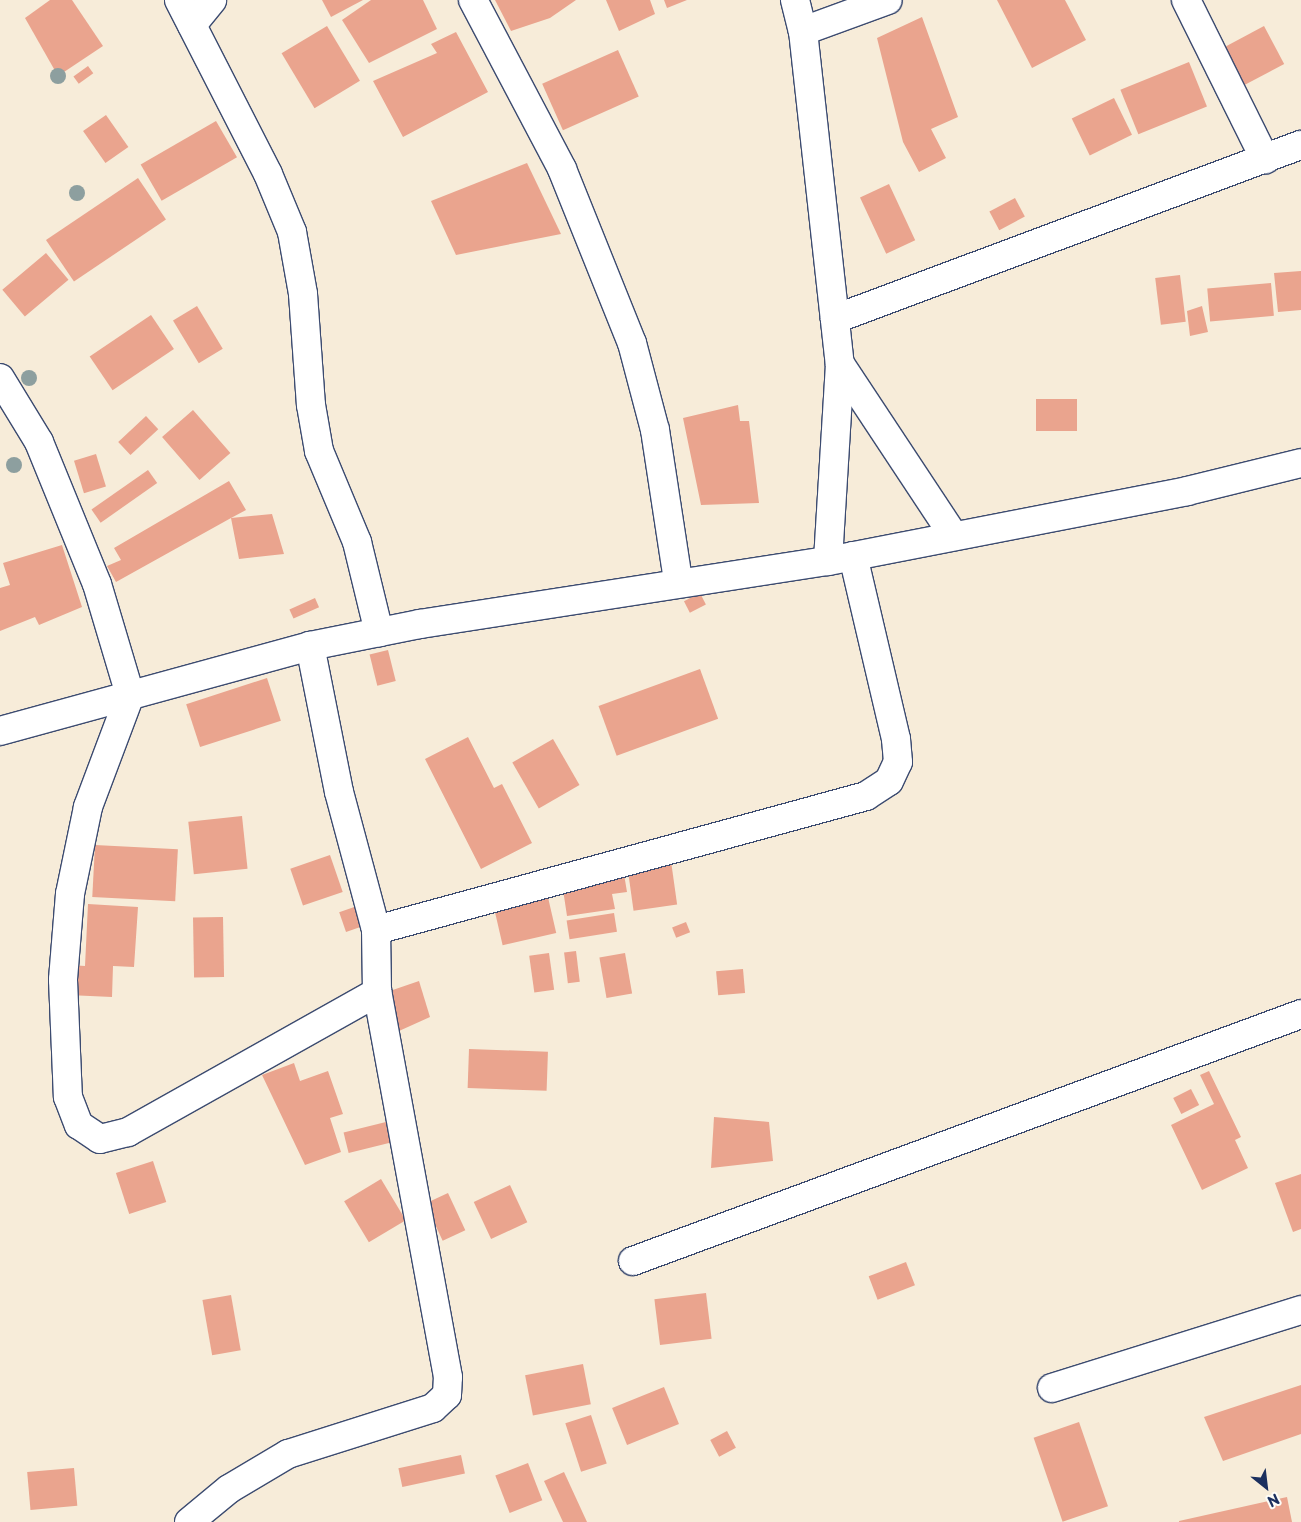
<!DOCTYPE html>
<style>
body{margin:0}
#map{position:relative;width:1301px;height:1522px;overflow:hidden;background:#f7ecd9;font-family:"Playpen Sans",sans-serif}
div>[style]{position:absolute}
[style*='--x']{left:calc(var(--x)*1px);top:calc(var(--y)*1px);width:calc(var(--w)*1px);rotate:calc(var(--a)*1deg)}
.building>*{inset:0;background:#eaa48e;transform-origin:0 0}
.roads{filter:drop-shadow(1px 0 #3c4b70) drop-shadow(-1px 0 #3c4b70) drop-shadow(0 1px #3c4b70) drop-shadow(0 -1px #3c4b70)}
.minor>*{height:28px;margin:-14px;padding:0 14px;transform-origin:14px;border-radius:14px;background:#fff}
.trees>*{width:16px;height:16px;margin:-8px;border-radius:50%;background:#8d9f9f}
span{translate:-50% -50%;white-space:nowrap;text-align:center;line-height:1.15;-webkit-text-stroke:4px #fdfcf7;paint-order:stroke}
.north{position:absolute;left:1241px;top:1462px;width:50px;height:50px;-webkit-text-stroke:4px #fdfcf7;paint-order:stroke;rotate:151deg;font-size:14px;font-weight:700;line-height:20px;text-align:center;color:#1b2f5e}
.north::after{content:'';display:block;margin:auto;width:18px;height:22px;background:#1b2f5e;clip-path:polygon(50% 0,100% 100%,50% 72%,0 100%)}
</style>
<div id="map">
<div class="building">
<i style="clip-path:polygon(50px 0,72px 0,103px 46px,58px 76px,25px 18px)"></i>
<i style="clip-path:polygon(322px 0,363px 0,331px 17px)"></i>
<i style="clip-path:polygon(371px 0,423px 0,437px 29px,369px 63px,342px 20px)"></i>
<i style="clip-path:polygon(495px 0,576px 0,550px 18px,511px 31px)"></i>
<i style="clip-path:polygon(606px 0,650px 0,655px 14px,619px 31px)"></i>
<i style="clip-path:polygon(664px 0,687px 0,667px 8px)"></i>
<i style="clip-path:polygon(997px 0,1065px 0,1086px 40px,1032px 68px)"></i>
<i style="clip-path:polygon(922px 17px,958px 117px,931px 129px,946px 158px,919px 172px,903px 142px,877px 38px)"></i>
<i style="left:327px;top:26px;width:64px;height:53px;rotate:59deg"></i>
<i style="left:1264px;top:26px;width:43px;height:45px;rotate:62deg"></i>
<i style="clip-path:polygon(456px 32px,488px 92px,403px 137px,373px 81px,437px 53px,431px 44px)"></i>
<i style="left:618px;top:50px;width:51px;height:83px;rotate:66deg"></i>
<i style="left:1189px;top:62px;width:48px;height:74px;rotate:68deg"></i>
<i style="left:88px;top:66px;width:9px;height:18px;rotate:54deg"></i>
<i style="left:1114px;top:98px;width:41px;height:47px;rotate:64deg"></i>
<i style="left:106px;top:115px;width:39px;height:28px;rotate:55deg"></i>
<i style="left:216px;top:121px;width:42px;height:87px;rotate:60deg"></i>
<i style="clip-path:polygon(527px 163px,561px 234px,456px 255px,431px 201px)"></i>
<i style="left:138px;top:178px;width:50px;height:111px;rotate:56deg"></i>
<i style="left:889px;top:184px;width:62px;height:32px;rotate:65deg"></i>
<i style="left:1015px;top:198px;width:21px;height:29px;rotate:62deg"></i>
<i style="left:46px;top:253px;width:35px;height:57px;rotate:50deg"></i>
<i style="clip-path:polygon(1301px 271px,1301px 310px,1278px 312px,1274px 273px)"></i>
<i style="left:1180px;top:275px;width:47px;height:25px;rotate:83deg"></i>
<i style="left:1271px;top:283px;width:33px;height:64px;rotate:85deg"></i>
<i style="left:197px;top:306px;width:50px;height:28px;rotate:59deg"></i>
<i style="clip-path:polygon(1202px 306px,1208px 332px,1190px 336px,1187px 311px)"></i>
<i style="left:151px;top:315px;width:41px;height:74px;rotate:56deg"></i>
<i style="left:1036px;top:399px;width:41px;height:32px"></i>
<i style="clip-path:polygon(738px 405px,740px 421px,749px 421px,759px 503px,701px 505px,683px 418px)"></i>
<i style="left:193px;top:410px;width:57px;height:41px;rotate:49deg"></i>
<i style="left:146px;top:416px;width:18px;height:38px;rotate:47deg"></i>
<i style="left:96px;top:454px;width:34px;height:23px;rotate:73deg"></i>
<i style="left:148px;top:470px;width:16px;height:69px;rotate:55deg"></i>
<i style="clip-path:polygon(229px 481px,246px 510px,231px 518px,272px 514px,284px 554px,239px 559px,231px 518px,116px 582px,107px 566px,121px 560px,114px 548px)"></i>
<i style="clip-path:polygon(62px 545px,82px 607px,39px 625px,35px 617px,0 631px,0 588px,10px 585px,3px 563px)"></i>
<i style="left:700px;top:593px;width:13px;height:18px;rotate:63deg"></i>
<i style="left:315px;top:598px;width:10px;height:28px;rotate:66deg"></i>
<i style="left:388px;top:650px;width:32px;height:19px;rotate:76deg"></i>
<i style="left:700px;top:669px;width:53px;height:108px;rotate:70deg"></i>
<i style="left:267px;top:678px;width:45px;height:85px;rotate:72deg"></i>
<i style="clip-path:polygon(468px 737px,494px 788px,502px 784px,532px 843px,481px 869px,425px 759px)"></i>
<i style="left:553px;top:739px;width:53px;height:47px;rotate:60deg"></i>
<i style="left:242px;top:816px;width:53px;height:54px;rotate:84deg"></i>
<i style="left:95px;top:845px;width:83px;height:52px;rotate:3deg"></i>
<i style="left:330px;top:855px;width:39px;height:42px;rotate:71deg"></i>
<i style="left:671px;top:861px;width:44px;height:44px;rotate:82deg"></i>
<i style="clip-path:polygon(624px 874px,627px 892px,612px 894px,615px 909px,567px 916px,562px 883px)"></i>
<i style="left:547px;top:893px;width:41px;height:55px;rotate:77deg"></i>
<i style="clip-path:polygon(88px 904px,138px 907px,134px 967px,113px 966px,112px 997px,68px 995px,70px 965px,85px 966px)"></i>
<i style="left:360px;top:905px;width:21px;height:22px;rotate:71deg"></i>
<i style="left:614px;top:913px;width:19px;height:48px;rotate:81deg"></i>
<i style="left:223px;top:917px;width:60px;height:30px;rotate:89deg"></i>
<i style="left:686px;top:922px;width:11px;height:15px;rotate:68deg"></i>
<i style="left:576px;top:951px;width:31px;height:12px;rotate:83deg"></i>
<i style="left:549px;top:953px;width:37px;height:20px;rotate:82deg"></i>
<i style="left:625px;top:953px;width:41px;height:26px;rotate:80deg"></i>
<i style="left:743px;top:969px;width:24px;height:27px;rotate:85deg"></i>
<i style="clip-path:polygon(419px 981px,430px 1017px,399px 1031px,384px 993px)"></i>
<i style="left:469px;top:1049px;width:79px;height:39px;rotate:2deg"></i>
<i style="clip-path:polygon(294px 1063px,300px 1081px,328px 1071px,343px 1114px,330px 1118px,341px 1152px,305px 1165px,262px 1075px)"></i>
<i style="clip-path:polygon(1209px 1071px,1241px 1137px,1235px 1140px,1248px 1168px,1202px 1190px,1171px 1125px,1214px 1104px,1200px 1075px)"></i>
<i style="left:1191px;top:1089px;width:18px;height:20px;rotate:63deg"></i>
<i style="clip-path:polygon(714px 1117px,769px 1122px,773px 1161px,711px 1168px)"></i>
<i style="left:394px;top:1120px;width:21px;height:52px;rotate:76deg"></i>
<i style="left:153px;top:1161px;width:43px;height:39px;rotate:72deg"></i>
<i style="clip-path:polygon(1301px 1174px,1301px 1229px,1293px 1232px,1275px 1183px)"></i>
<i style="left:381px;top:1179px;width:48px;height:43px;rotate:59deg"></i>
<i style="left:510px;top:1185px;width:41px;height:40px;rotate:65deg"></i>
<i style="left:448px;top:1193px;width:41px;height:25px;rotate:65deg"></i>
<i style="left:906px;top:1262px;width:25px;height:40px;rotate:69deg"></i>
<i style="left:706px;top:1293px;width:46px;height:52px;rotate:83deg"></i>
<i style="left:231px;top:1295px;width:56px;height:29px;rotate:80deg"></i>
<i style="left:583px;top:1364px;width:41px;height:59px;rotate:79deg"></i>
<i style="clip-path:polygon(1301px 1385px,1301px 1434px,1223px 1461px,1204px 1417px)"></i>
<i style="left:664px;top:1387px;width:40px;height:56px;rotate:68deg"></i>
<i style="left:591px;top:1415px;width:51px;height:27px;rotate:72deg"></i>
<i style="left:1079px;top:1422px;width:89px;height:48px;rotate:71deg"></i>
<i style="left:727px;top:1431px;width:19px;height:19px;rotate:62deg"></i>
<i style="left:461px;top:1455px;width:19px;height:64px;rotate:78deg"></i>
<i style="left:528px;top:1463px;width:40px;height:35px;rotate:69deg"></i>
<i style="left:74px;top:1468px;width:38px;height:47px;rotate:85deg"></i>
<i style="clip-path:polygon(564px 1472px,587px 1522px,563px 1522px,544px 1481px)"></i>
<i style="clip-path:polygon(1287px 1497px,1292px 1522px,1179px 1522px,1179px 1521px)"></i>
</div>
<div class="roads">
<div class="minor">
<i style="--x:179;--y:0;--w:195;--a:62.9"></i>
<i style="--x:268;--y:174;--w:63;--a:67.5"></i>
<i style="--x:292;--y:232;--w:63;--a:79.9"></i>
<i style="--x:303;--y:294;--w:111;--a:85.9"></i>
<i style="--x:311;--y:405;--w:47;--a:80.1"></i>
<i style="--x:319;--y:451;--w:99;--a:67.3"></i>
<i style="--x:357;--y:542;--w:93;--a:76.3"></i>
<i style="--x:473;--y:0;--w:191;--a:62.2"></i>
<i style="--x:562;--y:169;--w:188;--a:68.1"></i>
<i style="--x:632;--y:343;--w:90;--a:75.2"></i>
<i style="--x:655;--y:430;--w:153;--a:81.3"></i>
<i style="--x:795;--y:0;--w:32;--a:76"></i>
<i style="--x:803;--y:31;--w:335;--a:83.7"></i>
<i style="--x:840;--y:364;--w:197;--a:93.5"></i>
<i style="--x:1186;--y:0;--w:178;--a:63.6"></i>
<i style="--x:192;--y:25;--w:32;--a:-51"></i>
<i style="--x:803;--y:31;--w:90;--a:-20"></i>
<i style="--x:835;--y:319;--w:497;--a:-20.5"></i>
<i style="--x:840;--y:364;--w:206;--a:56.5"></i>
<i style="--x:0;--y:378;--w:75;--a:58.6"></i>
<i style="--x:39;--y:442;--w:153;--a:67.8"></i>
<i style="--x:97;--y:584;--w:116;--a:73.4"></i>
<i style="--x:130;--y:695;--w:120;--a:110.6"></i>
<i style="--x:88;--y:807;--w:89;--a:101.7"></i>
<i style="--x:70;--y:894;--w:86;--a:94.7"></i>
<i style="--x:63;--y:980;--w:117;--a:87.6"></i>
<i style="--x:68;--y:1097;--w:30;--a:69"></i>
<i style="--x:79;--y:1125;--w:25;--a:34"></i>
<i style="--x:100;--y:1139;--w:29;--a:-14"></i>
<i style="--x:128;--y:1132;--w:286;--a:-29.3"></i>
<i style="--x:0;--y:731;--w:321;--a:-15.3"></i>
<i style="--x:310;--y:646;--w:112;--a:-11.3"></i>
<i style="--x:420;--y:624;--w:413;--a:-8.8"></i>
<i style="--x:828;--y:561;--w:366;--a:-11"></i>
<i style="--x:1187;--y:491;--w:117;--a:-13.8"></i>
<i style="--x:376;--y:930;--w:508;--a:-15.29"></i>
<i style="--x:866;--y:796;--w:27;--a:-33"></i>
<i style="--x:889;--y:781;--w:21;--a:-65"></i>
<i style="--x:898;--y:762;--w:23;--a:-95"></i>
<i style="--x:896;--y:739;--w:188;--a:-103.2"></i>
<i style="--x:633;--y:1261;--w:712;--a:-20.29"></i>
<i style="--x:1052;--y:1388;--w:261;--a:-17.4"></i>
<i style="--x:189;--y:1522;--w:52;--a:-39.5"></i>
<i style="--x:229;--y:1489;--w:69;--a:-30.7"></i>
<i style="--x:288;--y:1454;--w:152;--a:-17.6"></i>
<i style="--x:433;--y:1408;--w:19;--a:-43"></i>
<i style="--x:447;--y:1395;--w:18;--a:-87"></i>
<i style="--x:448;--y:1377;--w:391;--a:-100.4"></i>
<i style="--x:377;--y:992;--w:62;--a:-90.9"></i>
<i style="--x:376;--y:930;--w:143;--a:-105"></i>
<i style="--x:339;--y:792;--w:149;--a:-101.2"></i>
</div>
</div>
<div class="trees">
<i style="left:58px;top:76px"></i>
<i style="left:77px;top:193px"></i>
<i style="left:29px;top:378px"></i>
<i style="left:14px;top:465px"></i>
</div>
<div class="north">N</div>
</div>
